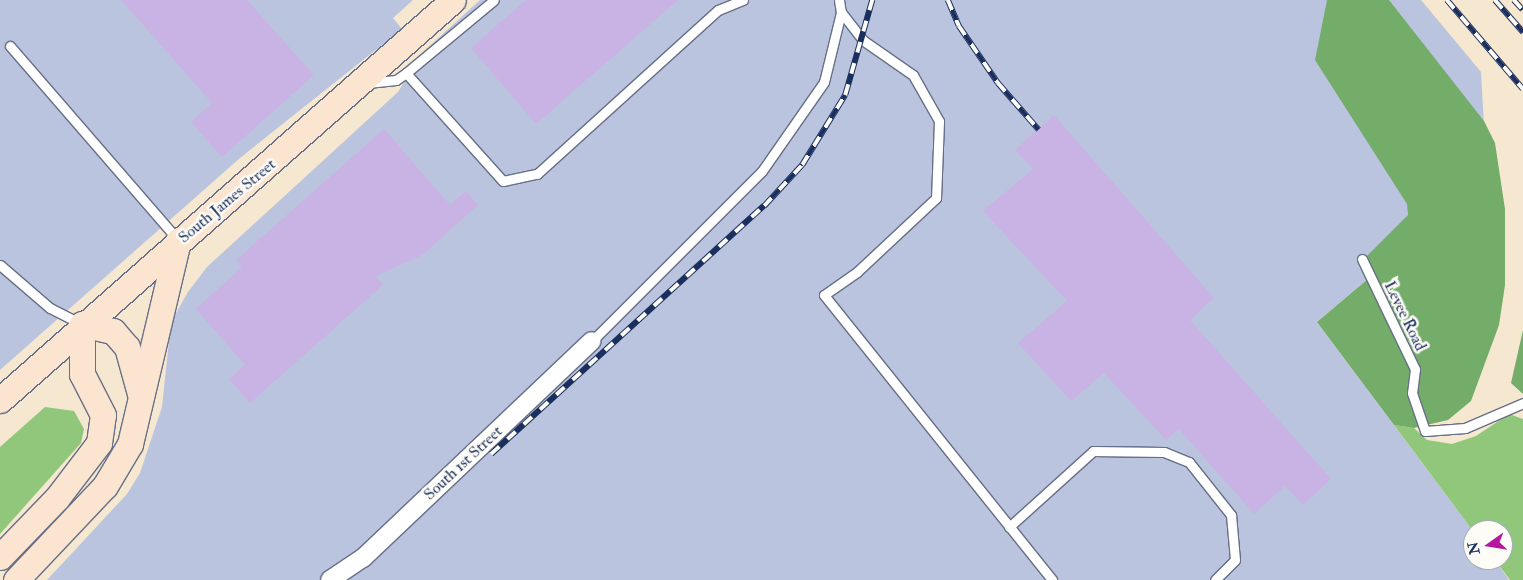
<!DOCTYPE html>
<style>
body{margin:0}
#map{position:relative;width:1523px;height:580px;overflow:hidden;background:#f5e7d0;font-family:"IM FELL Double Pica",serif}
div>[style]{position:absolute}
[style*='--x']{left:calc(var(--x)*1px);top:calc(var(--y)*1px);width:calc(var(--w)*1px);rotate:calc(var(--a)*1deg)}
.industrial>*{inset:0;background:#bac4de}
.green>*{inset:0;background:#90c77a}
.forest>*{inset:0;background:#74ac6a}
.building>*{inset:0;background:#c8b3e4}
.roads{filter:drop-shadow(1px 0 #676f86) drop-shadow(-1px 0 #676f86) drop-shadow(0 1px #676f86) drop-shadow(0 -1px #676f86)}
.lane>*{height:9px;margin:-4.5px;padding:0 4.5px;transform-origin:4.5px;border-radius:4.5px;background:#fff}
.street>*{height:18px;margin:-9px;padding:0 9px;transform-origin:9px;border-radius:9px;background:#fff}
.secondary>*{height:25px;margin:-12.5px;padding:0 12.5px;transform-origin:12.5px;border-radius:12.5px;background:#fce5d0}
.rail>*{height:5.5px;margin-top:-2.75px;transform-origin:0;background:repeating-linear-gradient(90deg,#fdfcf7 0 11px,#1b2f5e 0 22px);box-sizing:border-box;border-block:1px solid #1b2f5e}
span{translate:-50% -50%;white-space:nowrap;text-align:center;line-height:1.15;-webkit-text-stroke:5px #fdfcf7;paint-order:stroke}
.street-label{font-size:16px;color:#1b2f5e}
.north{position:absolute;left:1463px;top:520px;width:50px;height:50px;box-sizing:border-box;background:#fdfcf7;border:1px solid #a3aaba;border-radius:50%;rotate:257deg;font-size:14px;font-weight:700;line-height:20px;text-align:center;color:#1b2f5e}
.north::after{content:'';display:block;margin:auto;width:18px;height:22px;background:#b5179e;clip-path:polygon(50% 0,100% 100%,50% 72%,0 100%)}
</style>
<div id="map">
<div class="industrial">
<i style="clip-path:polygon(0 0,413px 0,393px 18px,402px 29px,240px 158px,0 370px)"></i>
<i style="clip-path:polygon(480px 0,1421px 0,1481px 72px,1487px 178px,1317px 322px,1473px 531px,1473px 560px,1495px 560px,1509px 580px,47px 580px,127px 494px,140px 473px,162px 407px,171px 322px,188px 292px,207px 267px,398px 92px,422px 53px)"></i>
</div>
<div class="green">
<i style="clip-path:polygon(45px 407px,74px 411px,84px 429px,81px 443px,0 534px,0 447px)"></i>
<i style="clip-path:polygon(1509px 414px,1523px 419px,1523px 580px,1510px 580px,1495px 560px,1503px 560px,1503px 530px,1473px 531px,1394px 425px,1414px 428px,1427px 440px,1452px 444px,1476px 436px)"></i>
</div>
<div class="forest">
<i style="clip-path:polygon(1327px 0,1389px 0,1484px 121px,1495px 143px,1505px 209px,1505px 285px,1499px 325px,1471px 401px,1448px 420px,1414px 428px,1394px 425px,1317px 322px,1375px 273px,1367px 256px,1408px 215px,1407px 204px,1315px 60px)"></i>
<i style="clip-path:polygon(1523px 330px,1523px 394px,1511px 383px)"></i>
</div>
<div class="building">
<i style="clip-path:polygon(121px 0,247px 0,314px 75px,222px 157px,191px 122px,212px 103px)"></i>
<i style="clip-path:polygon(526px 0,678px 0,536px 124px,471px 48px)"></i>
<i style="clip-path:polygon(1054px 115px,1214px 298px,1190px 320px,1331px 479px,1303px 505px,1285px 486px,1254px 514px,1179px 429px,1166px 440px,1104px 373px,1071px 401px,1018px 343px,1067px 301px,983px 211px,1033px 169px,1015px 150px)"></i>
<i style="clip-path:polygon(384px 129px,450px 205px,466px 191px,478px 205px,422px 255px,376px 276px,383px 285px,250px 403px,229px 379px,245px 365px,196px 309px,242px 267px,236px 260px)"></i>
</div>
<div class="roads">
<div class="lane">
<i style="--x:839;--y:0;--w:12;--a:81"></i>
<i style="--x:841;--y:12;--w:37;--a:52"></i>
<i style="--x:864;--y:41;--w:60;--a:34.8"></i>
<i style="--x:913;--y:75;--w:53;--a:60.5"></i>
<i style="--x:939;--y:121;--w:77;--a:92.2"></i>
<i style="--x:936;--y:198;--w:108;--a:136.9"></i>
<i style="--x:857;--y:272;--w:40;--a:145.1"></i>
<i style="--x:824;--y:295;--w:365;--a:51.3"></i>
<i style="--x:10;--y:46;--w:255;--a:49.1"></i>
<i style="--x:406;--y:73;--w:145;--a:48.1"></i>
<i style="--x:503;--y:181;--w:35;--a:-12"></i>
<i style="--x:537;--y:174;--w:244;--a:-42.2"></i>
<i style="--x:718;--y:10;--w:27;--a:-22"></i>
<i style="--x:368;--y:83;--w:28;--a:-6"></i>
<i style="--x:396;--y:80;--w:12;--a:-35"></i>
<i style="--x:406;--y:73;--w:114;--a:-39.7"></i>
<i style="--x:1362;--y:259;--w:122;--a:64.3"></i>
<i style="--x:1415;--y:369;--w:24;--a:97"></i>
<i style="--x:1412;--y:393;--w:40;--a:71.1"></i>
<i style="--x:1425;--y:431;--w:40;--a:-4.3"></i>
<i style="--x:1465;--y:428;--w:63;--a:-23.3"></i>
<i style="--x:0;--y:265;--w:66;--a:40.7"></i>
<i style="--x:50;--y:308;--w:36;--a:27"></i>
<i style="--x:592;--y:341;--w:240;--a:-45"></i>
<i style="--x:762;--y:171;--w:108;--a:-55.1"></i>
<i style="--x:824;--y:82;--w:72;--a:-76.3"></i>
<i style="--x:1009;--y:527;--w:113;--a:-42.1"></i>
<i style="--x:1093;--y:451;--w:71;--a:0.8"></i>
<i style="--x:1164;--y:452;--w:27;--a:22"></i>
<i style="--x:1189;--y:462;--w:68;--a:51.6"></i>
<i style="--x:1231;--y:515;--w:45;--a:84.9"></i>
<i style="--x:1235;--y:560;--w:28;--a:135"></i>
</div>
<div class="street">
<i style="--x:330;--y:580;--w:40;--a:-34"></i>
<i style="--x:363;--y:558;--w:315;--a:-43.5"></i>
</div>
<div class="secondary">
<i style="--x:82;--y:324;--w:32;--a:13"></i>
<i style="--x:113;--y:331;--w:21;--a:49"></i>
<i style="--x:127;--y:347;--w:49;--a:74.5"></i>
<i style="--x:0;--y:400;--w:604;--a:-41.44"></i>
<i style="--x:0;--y:557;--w:82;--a:-46"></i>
<i style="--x:57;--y:498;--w:69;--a:-52.6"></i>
<i style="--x:99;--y:443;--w:28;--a:-82"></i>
<i style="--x:103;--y:415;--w:46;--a:-117.1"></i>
<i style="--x:82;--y:374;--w:50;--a:-90"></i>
<i style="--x:16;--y:580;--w:129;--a:-46.6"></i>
<i style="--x:105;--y:486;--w:49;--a:-59.2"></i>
<i style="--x:130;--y:444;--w:209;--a:-76.7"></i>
</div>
</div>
<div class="rail">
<i style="--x:948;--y:0;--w:28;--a:67"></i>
<i style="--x:959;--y:26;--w:69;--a:55.6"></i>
<i style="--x:998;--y:83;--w:62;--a:48.9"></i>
<i style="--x:1447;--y:0;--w:117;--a:49.5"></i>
<i style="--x:1495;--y:0;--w:43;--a:48.8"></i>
<i style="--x:1514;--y:0;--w:13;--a:48"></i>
<i style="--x:491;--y:454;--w:369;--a:-42.3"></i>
<i style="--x:764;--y:206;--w:56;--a:-47.2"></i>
<i style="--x:802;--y:165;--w:82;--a:-58.4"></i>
<i style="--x:845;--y:95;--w:99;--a:-74.1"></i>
</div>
<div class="street-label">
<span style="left:227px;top:201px;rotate:-40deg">South James Street</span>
<span style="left:1405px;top:316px;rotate:64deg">Levee Road</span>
<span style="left:463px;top:463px;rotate:-43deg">South 1st Street</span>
</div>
<div class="north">N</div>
</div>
